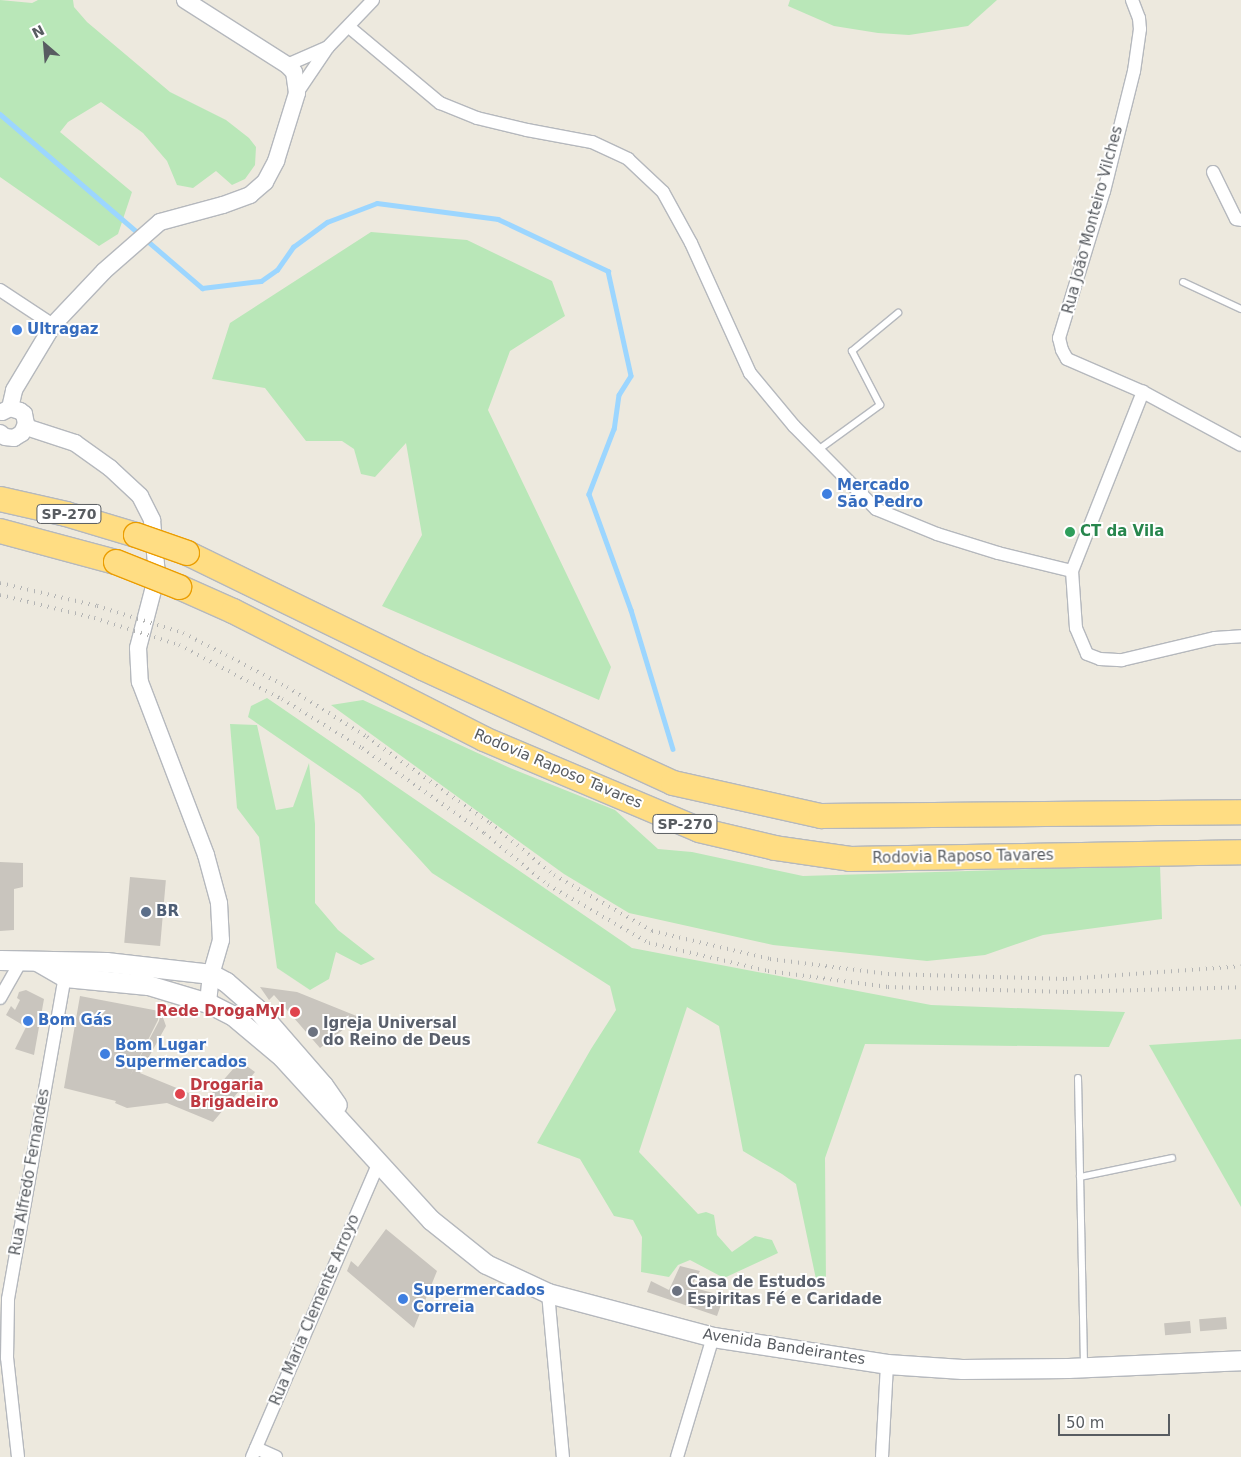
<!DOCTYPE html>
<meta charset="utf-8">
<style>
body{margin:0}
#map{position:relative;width:1241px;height:1457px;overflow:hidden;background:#ede9de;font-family:"DejaVu Sans",sans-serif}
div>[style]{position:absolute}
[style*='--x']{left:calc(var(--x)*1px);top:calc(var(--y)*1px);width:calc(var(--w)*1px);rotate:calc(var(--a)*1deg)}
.green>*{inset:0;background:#b9e7b8}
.stream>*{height:4.5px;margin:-2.25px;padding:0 2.25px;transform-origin:2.25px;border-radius:2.25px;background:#9cd6ff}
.building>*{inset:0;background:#c9c5be;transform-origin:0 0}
.roads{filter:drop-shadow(1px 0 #b5b8bd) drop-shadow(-1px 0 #b5b8bd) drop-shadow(0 1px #b5b8bd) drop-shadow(0 -1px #b5b8bd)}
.service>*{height:6px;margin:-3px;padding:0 3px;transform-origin:3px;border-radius:3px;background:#fff}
.minor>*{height:12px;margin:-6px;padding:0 6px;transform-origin:6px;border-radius:6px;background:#fff}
.tertiary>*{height:16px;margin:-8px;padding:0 8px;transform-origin:8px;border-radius:8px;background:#fff}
.secondary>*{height:19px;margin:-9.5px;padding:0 9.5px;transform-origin:9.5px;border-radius:9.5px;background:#fff}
.motorway>*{height:24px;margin:-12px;padding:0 12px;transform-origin:12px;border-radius:12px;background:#ffdd83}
.rail>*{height:4px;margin-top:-2px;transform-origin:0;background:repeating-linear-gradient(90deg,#b3b4b4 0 1px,transparent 0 7px)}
.bridges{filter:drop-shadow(1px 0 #eb9d00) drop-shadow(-1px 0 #eb9d00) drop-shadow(0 1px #eb9d00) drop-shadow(0 -1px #eb9d00)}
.motorway-bridge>*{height:24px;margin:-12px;padding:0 12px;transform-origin:12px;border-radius:12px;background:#ffdd83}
.dots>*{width:14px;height:14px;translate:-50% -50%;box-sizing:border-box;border:2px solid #fff;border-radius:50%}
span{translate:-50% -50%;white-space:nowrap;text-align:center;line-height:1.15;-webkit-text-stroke:4px #fff;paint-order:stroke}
.shield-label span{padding:1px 4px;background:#fff;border:1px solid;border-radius:4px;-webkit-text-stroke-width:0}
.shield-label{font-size:14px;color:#585c61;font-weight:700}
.street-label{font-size:15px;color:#585c61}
.shop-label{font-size:15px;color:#366cbe;font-weight:700}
.left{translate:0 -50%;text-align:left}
.leisure-label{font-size:15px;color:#27864d;font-weight:700}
.service-label{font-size:15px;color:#4e5e75;font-weight:700}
.health-label{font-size:15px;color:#be3a42;font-weight:700}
.right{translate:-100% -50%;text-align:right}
.worship-label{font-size:15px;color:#5b616d;font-weight:700}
.north{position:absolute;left:20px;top:20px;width:50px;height:50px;-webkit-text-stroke:4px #fff;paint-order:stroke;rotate:333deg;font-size:14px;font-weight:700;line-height:20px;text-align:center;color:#585c61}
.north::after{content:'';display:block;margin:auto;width:18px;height:22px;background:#585c61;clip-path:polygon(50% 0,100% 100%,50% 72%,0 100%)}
.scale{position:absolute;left:1058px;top:1414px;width:112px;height:22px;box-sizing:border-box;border:2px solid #585c61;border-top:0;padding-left:6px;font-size:15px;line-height:18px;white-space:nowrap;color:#585c61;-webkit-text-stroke:4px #fff;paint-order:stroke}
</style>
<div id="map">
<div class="green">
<i style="clip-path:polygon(0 0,32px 3px,38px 0,73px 0,74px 7px,87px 22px,170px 92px,226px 120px,249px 138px,256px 147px,255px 165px,245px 179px,232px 185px,216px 171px,193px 188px,177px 185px,167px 161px,143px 133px,101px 102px,68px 122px,60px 132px,132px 192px,118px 234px,99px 246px,0 177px)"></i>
<i style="clip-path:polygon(790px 0,997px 0,968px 26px,909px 35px,878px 33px,834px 26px,788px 6px)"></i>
<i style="clip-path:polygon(371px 232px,467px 240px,552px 281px,565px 316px,510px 351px,488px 410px,611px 667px,599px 700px,382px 606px,422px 535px,406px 443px,375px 477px,361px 474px,354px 449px,342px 441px,306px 441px,265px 388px,212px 379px,230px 323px)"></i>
<i style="clip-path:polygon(267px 698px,632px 948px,931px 1005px,1125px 1012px,1109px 1047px,865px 1044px,825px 1158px,826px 1284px,816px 1279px,796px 1184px,782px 1174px,743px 1151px,719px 1026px,687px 1007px,639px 1152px,698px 1214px,706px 1212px,714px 1215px,717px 1235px,732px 1252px,755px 1236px,772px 1240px,778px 1253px,724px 1278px,690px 1260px,678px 1265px,669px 1277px,641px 1272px,642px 1237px,633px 1220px,614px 1216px,580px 1159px,537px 1143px,591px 1049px,616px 1010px,610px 986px,432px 873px,360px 794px,248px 717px,251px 706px)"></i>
<i style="clip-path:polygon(363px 700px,510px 768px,615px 810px,658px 849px,692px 852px,803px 876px,1160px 865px,1162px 919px,1043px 935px,985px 955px,927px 961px,773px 945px,629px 913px,564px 874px,331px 705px)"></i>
<i style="clip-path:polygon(230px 724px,257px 725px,276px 810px,293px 807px,309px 763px,315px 824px,315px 903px,338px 930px,375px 959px,361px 965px,336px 952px,329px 979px,310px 990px,277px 968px,259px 837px,237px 808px)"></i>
<i style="clip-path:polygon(1241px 1039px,1241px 1207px,1149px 1045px)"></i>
</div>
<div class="stream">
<i style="--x:0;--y:114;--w:267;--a:40.7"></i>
<i style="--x:202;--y:288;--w:59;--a:-6.8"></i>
<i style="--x:261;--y:281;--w:19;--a:-35"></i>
<i style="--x:277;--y:270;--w:28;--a:-55"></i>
<i style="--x:293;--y:247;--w:42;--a:-36.3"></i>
<i style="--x:327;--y:222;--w:53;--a:-20.8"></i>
<i style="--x:377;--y:203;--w:122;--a:7.5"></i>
<i style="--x:498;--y:219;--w:122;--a:25.3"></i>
<i style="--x:608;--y:271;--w:107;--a:77.6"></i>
<i style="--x:631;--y:376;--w:22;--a:122"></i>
<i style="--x:619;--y:395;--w:34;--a:98"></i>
<i style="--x:614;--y:429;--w:70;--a:111"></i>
<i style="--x:589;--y:494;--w:123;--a:70.1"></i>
<i style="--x:631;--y:610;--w:145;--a:73.2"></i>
</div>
<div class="building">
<i style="clip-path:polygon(0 862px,23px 863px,23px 887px,14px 889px,14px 930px,0 931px)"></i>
<i style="left:130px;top:877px;width:36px;height:66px;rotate:5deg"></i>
<i style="clip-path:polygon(260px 987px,297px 992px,359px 1017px,320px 1048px,274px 995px,269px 1000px)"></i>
<i style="clip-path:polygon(26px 990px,44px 999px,34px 1055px,15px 1049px,26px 1027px,6px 1015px,11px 1006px,15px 1010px,20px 1000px,17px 998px,19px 992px)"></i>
<i style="clip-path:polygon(80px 996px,159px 1011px,158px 1020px,130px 1076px,159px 1021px,161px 1012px,166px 1026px,140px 1073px,206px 1100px,240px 1061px,255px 1072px,213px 1122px,167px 1103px,127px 1108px,115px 1103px,116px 1101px,64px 1088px)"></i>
<i style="clip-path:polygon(386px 1229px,437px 1271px,414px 1328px,347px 1271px,351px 1261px,358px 1267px)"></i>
<i style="clip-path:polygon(680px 1266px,700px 1271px,691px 1287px,724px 1296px,717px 1316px,647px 1292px,651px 1281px,669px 1290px)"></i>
<i style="left:1226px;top:1317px;width:12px;height:27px;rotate:85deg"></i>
<i style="left:1190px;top:1321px;width:12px;height:26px;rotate:85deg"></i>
</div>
<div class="roads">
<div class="service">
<i style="--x:1183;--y:282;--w:64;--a:25"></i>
<i style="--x:818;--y:450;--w:77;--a:-36"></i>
<i style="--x:880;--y:405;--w:61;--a:-117.4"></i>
<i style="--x:852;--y:351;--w:60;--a:-39.6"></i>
<i style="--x:1078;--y:1078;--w:288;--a:88.8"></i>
<i style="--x:1080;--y:1177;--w:94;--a:-11.7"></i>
</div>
<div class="minor">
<i style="--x:1132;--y:0;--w:19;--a:69"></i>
<i style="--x:1139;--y:18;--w:11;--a:85"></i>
<i style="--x:1140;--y:29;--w:42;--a:98.1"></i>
<i style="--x:1134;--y:71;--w:124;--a:104"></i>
<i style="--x:1104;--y:191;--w:154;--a:107"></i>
<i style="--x:1059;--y:338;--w:12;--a:76"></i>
<i style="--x:1062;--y:350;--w:10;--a:61"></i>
<i style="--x:1067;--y:359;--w:83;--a:23.5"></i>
<i style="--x:349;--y:27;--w:119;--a:39.9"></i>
<i style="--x:440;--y:103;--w:40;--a:22"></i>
<i style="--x:477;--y:118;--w:51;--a:13.5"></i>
<i style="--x:527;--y:130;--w:66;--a:10.5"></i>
<i style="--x:592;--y:142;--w:40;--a:25"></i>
<i style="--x:628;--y:159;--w:48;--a:43.3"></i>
<i style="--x:663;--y:192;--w:58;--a:61.2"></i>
<i style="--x:691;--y:243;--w:143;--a:65.6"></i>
<i style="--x:750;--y:373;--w:69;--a:50.3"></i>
<i style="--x:794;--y:426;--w:117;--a:45.3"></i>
<i style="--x:876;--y:509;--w:66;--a:22.3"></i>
<i style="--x:937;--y:534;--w:64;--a:17.3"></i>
<i style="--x:998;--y:553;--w:76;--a:13.7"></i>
<i style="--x:1072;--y:571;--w:57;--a:86"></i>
<i style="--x:1076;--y:628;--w:28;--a:67"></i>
<i style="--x:1087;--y:654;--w:14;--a:21"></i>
<i style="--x:1100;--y:659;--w:22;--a:3"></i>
<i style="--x:1122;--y:660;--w:96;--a:-13.3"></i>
<i style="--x:1215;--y:638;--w:26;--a:-4"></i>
<i style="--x:287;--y:65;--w:45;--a:-23.7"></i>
<i style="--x:297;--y:93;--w:55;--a:-56"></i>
<i style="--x:328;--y:47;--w:65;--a:-46.2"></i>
<i style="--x:1213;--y:172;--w:52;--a:63.9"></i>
<i style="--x:1236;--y:219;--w:5;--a:11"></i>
<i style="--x:0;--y:290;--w:64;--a:33.4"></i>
<i style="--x:1072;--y:571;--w:193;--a:-68.4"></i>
<i style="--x:1143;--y:392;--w:111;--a:28.4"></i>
<i style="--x:0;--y:998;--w:43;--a:-60.4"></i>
<i style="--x:548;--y:1293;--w:165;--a:84.8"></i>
<i style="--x:256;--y:1448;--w:22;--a:24"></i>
<i style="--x:18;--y:1457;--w:100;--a:-96.3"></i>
<i style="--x:7;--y:1358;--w:59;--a:-89"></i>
<i style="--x:8;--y:1299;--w:327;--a:-80"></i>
<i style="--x:252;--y:1457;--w:319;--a:-66.7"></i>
<i style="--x:677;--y:1457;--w:125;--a:-73.3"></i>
<i style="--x:882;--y:1457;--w:93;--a:-86.9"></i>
</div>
<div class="tertiary">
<i style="--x:10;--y:408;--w:18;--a:-77"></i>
<i style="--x:14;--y:390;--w:76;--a:-59"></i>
<i style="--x:53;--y:325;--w:74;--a:-46.6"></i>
<i style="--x:104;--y:271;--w:74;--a:-41.2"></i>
<i style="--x:160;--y:222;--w:65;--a:-15.1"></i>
<i style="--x:223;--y:205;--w:29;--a:-20"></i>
<i style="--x:250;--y:195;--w:20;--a:-41"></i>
<i style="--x:265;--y:182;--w:24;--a:-62"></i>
<i style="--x:276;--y:161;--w:71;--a:-72.8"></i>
<i style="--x:297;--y:93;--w:21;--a:-98"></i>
<i style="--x:294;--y:72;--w:10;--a:-135"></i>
<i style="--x:287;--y:65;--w:121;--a:-147.5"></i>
<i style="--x:26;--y:427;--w:52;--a:18.1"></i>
<i style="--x:75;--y:443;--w:43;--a:35.5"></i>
<i style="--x:110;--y:468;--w:41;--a:43"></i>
<i style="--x:140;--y:496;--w:27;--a:63"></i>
<i style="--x:152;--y:520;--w:55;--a:84.8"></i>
<i style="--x:157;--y:575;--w:75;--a:104.6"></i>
<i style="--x:138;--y:648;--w:34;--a:87"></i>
<i style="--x:140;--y:682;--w:185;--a:69.1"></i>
<i style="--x:206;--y:855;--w:50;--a:74.8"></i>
<i style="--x:219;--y:903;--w:37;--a:87"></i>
<i style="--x:221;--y:940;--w:35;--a:106"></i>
<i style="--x:211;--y:974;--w:29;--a:96"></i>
<i style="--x:0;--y:433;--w:6;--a:39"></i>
<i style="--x:5;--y:437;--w:9;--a:6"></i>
<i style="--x:14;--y:438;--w:9;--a:-32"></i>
<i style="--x:22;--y:433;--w:10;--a:-66"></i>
<i style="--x:26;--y:424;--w:10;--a:-101"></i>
<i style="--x:24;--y:414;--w:5;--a:-143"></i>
<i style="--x:20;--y:411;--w:10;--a:-163"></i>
<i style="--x:10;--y:408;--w:9;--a:153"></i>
</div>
<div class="secondary">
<i style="--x:0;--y:960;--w:106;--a:1.1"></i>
<i style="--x:106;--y:962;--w:106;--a:6.5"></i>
<i style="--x:211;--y:974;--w:17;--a:28"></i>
<i style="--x:226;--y:982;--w:40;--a:41"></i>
<i style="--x:256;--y:1008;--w:102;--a:49"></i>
<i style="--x:323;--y:1085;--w:24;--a:55"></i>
<i style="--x:37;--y:961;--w:32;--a:30"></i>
<i style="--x:65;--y:977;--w:83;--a:5.5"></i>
<i style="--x:148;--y:985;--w:63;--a:16.7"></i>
<i style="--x:208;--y:1003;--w:27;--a:27"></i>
<i style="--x:232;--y:1015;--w:65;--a:40"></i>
<i style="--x:282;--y:1057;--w:221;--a:47.6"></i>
<i style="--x:431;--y:1220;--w:70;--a:38.7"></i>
<i style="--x:486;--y:1264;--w:68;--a:25.1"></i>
<i style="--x:548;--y:1293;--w:171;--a:14.9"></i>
<i style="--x:713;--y:1337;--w:176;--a:8.8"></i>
<i style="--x:887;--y:1364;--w:75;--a:3.8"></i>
<i style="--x:962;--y:1369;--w:106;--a:-0.5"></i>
<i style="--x:1068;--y:1368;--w:173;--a:-2.6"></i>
</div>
<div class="motorway">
<i style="--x:0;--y:499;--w:68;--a:12.8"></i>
<i style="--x:66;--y:514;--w:73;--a:16.7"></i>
<i style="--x:0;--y:531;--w:120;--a:15"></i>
<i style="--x:187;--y:553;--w:263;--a:26"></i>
<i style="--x:423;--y:668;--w:275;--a:24.7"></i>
<i style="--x:673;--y:783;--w:152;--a:12.6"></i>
<i style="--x:821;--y:816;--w:420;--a:-0.5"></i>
<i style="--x:179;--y:587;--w:59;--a:24"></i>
<i style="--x:233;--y:611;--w:282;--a:27"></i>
<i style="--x:484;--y:739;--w:233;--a:22.9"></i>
<i style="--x:699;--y:830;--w:78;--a:13.3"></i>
<i style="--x:775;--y:848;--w:76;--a:8.3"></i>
<i style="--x:850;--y:859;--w:391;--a:-1"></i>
</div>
</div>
<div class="rail">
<i style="--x:0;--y:583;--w:100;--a:13.3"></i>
<i style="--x:97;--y:606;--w:90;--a:17.4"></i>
<i style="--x:183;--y:633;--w:48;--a:27.1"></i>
<i style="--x:226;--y:655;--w:69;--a:27.7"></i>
<i style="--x:287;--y:687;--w:94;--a:32"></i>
<i style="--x:367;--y:737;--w:150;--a:35"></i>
<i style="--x:490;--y:823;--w:82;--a:39.1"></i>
<i style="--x:554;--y:875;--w:113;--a:29.7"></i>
<i style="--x:652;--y:931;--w:121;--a:13.3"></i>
<i style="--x:770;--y:959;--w:119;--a:7.2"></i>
<i style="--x:888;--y:974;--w:178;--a:1.6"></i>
<i style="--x:1066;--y:979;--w:175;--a:-4.2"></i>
<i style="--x:0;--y:595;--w:97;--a:13.7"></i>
<i style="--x:94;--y:618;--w:89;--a:17.6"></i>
<i style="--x:179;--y:645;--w:116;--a:27.7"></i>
<i style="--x:282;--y:699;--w:94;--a:31.5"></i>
<i style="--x:362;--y:748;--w:149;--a:34.9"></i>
<i style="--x:484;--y:833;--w:82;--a:39.1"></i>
<i style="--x:548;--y:885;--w:116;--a:29.9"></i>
<i style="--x:649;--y:943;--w:122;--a:13.2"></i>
<i style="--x:768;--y:971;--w:121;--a:7.6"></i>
<i style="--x:888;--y:987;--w:179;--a:1.6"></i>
<i style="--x:1067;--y:992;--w:174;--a:-1.6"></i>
</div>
<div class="bridges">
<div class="motorway-bridge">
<i style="--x:136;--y:535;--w:54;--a:19.4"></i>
<i style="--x:116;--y:562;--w:68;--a:21.6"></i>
</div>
</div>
<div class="dots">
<i style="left:17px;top:330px;background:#3f7fe0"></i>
<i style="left:827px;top:494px;background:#3f7fe0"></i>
<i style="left:1070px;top:532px;background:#2e9e5b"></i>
<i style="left:146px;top:912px;background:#5c6f8a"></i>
<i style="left:295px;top:1012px;background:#e0444e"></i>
<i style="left:28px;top:1021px;background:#3f7fe0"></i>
<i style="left:313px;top:1032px;background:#6b7280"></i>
<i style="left:105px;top:1054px;background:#3f7fe0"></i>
<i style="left:180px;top:1094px;background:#e0444e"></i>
<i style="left:677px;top:1291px;background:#6b7280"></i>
<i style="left:403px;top:1299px;background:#3f7fe0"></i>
</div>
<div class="shield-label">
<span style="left:69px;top:514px">SP-270</span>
<span style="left:685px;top:824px">SP-270</span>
</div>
<div class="street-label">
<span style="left:1093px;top:220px;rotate:-75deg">Rua João Monteiro Vilches</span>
<span style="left:558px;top:769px;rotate:23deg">Rodovia Raposo Tavares</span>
<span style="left:963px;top:857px;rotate:-1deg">Rodovia Raposo Tavares</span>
<span style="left:30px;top:1172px;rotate:-80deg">Rua Alfredo Fernandes</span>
<span style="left:315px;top:1310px;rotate:-67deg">Rua Maria Clemente Arroyo</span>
<span style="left:784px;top:1347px;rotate:9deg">Avenida Bandeirantes</span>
</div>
<div class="shop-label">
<span class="left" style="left:27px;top:330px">Ultragaz</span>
<span class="left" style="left:837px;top:494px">Mercado<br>São Pedro</span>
<span class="left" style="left:38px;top:1021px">Bom Gás</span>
<span class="left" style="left:115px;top:1054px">Bom Lugar<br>Supermercados</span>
<span class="left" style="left:413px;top:1299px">Supermercados<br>Correia</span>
</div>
<div class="leisure-label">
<span class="left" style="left:1080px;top:532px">CT da Vila</span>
</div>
<div class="service-label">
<span class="left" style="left:156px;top:912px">BR</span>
</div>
<div class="health-label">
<span class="right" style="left:285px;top:1012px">Rede DrogaMyl</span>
<span class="left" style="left:190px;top:1094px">Drogaria<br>Brigadeiro</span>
</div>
<div class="worship-label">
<span class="left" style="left:323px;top:1032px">Igreja Universal<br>do Reino de Deus</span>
<span class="left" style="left:687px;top:1291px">Casa de Estudos<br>Espiritas Fé e Caridade</span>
</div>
<div class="north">N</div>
<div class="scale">50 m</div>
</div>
